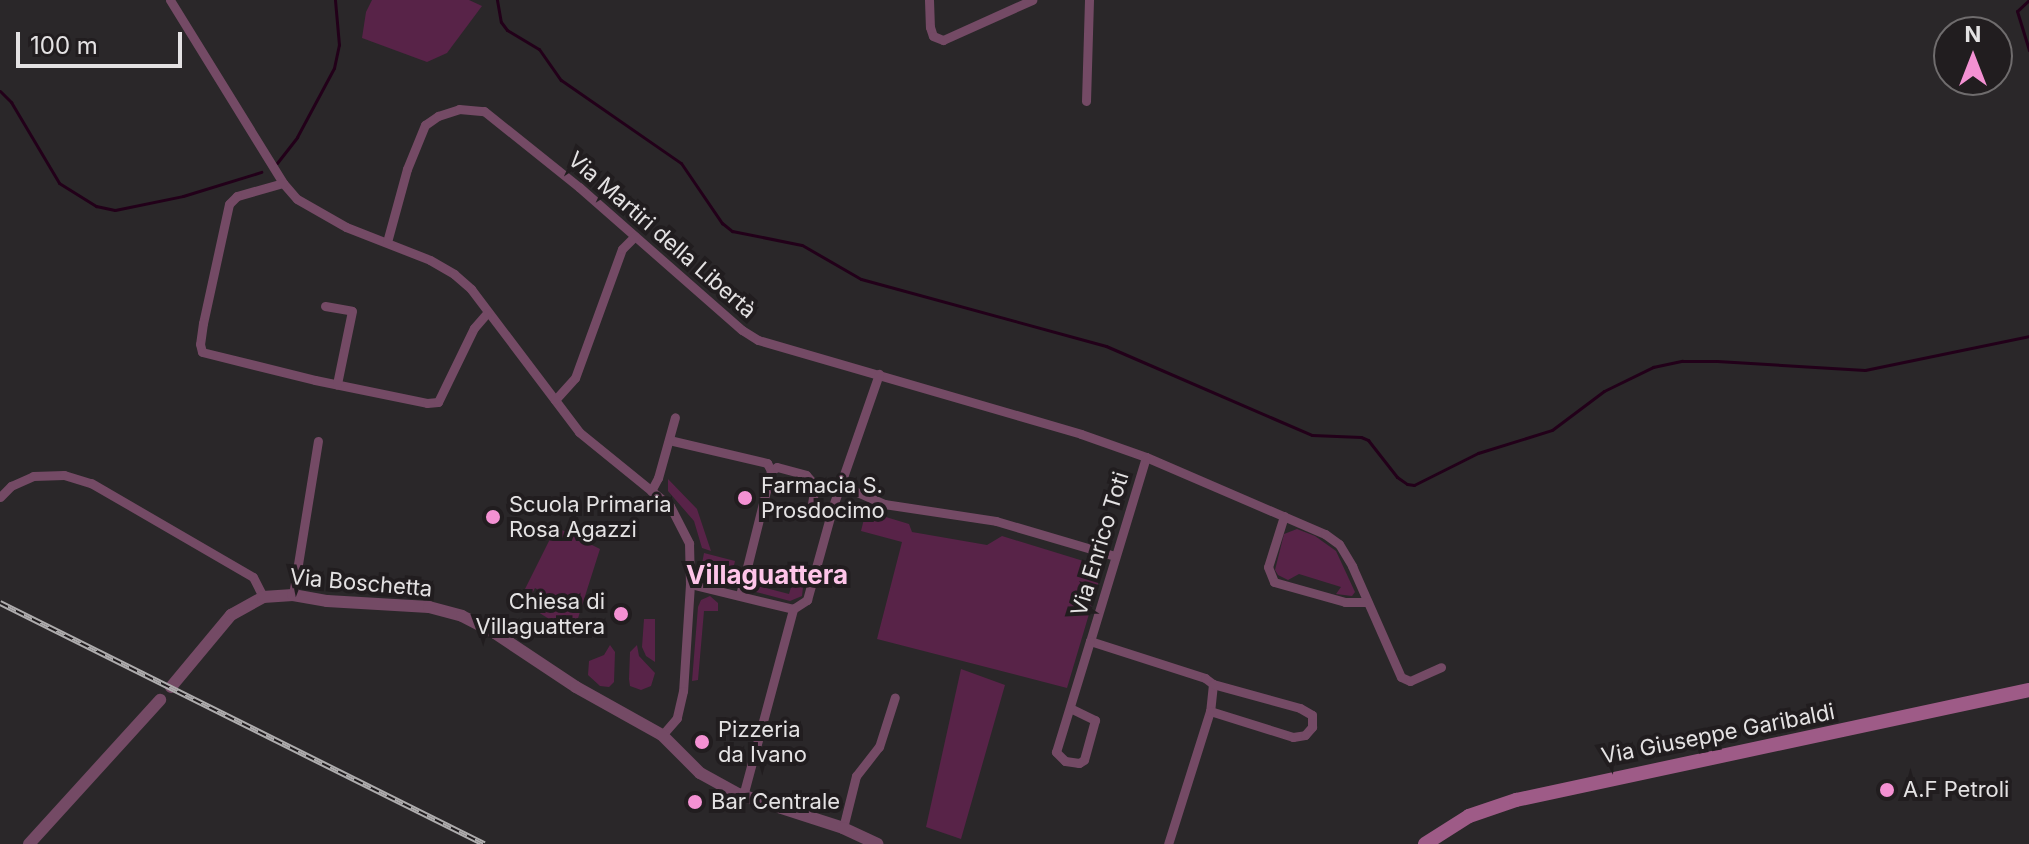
<!DOCTYPE html>
<meta charset="utf-8">
<style>
body{margin:0}
#map{position:relative;width:2029px;height:844px;overflow:hidden;background:#2a2729;font-family:Inter,sans-serif}
div>[style]{position:absolute}
[style*='--x']{left:calc(var(--x)*1px);top:calc(var(--y)*1px);width:calc(var(--w)*1px);rotate:calc(var(--a)*1deg)}
.green>*{inset:0;background:#582348}
.stream>*{height:3px;margin:-1.5px;padding:0 1.5px;transform-origin:1.5px;border-radius:1.5px;background:#220019}
.minor>*{height:9px;margin:-4.5px;padding:0 4.5px;transform-origin:4.5px;border-radius:4.5px;background:#744a65}
.tertiary>*{height:12px;margin:-6px;padding:0 6px;transform-origin:6px;border-radius:6px;background:#744a65}
.secondary>*{height:14px;margin:-7px;padding:0 7px;transform-origin:7px;border-radius:7px;background:#9e5b87}
.rail>*{height:6px;margin-top:-3px;transform-origin:0;background:repeating-linear-gradient(90deg,#211d1f 0 9px,#aeacad 0 18px);box-sizing:border-box;border-block:2px solid #aeacad}
.dots>*{width:22px;height:22px;translate:-50% -50%;box-sizing:border-box;border:4px solid #211d1f;border-radius:50%}
span{translate:-50% -50%;white-space:nowrap;text-align:center;line-height:1.15;-webkit-text-stroke:8px #211d1f;paint-order:stroke}
.street-label{font-size:22px;color:#e4e2e3}
.poi-label{font-size:22px;color:#e4e2e3}
.left{translate:0 -50%;text-align:left}
.right{translate:-100% -50%;text-align:right}
.quarter-label{font-size:26px;color:#fec5e9;font-weight:700}
.north{position:absolute;left:1933px;top:16px;width:80px;height:80px;box-sizing:border-box;background:#211d1f;border:2px solid #6f6c6d;border-radius:50%;rotate:0deg;font-size:22px;font-weight:700;line-height:32px;text-align:center;color:#e4e2e3}
.north::after{content:'';display:block;margin:auto;width:28px;height:36px;background:#f491d3;clip-path:polygon(50% 0,100% 100%,50% 72%,0 100%)}
.scale{position:absolute;left:16px;top:32px;width:166px;height:36px;box-sizing:border-box;border:4px solid #e4e2e3;border-top:0;padding-left:10px;font-size:24px;line-height:28px;white-space:nowrap;color:#e4e2e3;-webkit-text-stroke:6px #211d1f;paint-order:stroke}
</style>
<div id="map">
<div class="green">
<i style="clip-path:polygon(372px 0,469px 0,482px 6px,447px 53px,427px 62px,362px 38px,366px 12px)"></i>
<i style="clip-path:polygon(668px 479px,697px 509px,711px 551px,702px 548px,694px 521px,668px 491px)"></i>
<i style="clip-path:polygon(866px 511px,909px 524px,912px 532px,987px 545px,1002px 536px,1103px 567px,1067px 688px,877px 639px,902px 542px,861px 531px)"></i>
<i style="clip-path:polygon(556px 527px,600px 549px,573px 634px,538px 612px,543px 593px,535px 588px,524px 609px,517px 605px)"></i>
<i style="clip-path:polygon(1297px 529px,1315px 536px,1336px 551px,1355px 592px,1352px 596px,1336px 594px,1341px 587px,1299px 574px,1288px 580px,1278px 575px,1275px 570px,1284px 534px)"></i>
<i style="clip-path:polygon(704px 553px,735px 561px,732px 574px,737px 576px,735px 580px,724px 582px,707px 578px,701px 569px)"></i>
<i style="clip-path:polygon(752px 575px,760px 576px,758px 586px,789px 594px,792px 584px,803px 587px,802px 596px,790px 601px,756px 592px,752px 589px)"></i>
<i style="clip-path:polygon(710px 596px,718px 603px,718px 611px,704px 611px,698px 680px,692px 681px,698px 607px,701px 600px)"></i>
<i style="clip-path:polygon(644px 619px,655px 619px,655px 662px,646px 656px,642px 647px)"></i>
<i style="clip-path:polygon(610px 645px,615px 652px,614px 682px,609px 687px,600px 686px,588px 675px,589px 661px,604px 655px)"></i>
<i style="clip-path:polygon(637px 645px,639px 656px,655px 673px,651px 686px,641px 690px,630px 686px,629px 679px,630px 652px)"></i>
<i style="clip-path:polygon(961px 669px,1005px 685px,961px 839px,926px 827px)"></i>
</div>
<div class="stream">
<i style="--x:497;--y:0;--w:22;--a:80"></i>
<i style="--x:501;--y:22;--w:10;--a:53"></i>
<i style="--x:507;--y:30;--w:37;--a:31"></i>
<i style="--x:539;--y:49;--w:38;--a:55"></i>
<i style="--x:561;--y:80;--w:146;--a:34.7"></i>
<i style="--x:681;--y:163;--w:73;--a:55.7"></i>
<i style="--x:722;--y:223;--w:13;--a:39"></i>
<i style="--x:732;--y:231;--w:71;--a:11.3"></i>
<i style="--x:802;--y:245;--w:68;--a:30"></i>
<i style="--x:861;--y:279;--w:254;--a:15.3"></i>
<i style="--x:1106;--y:346;--w:224;--a:23.4"></i>
<i style="--x:1312;--y:435;--w:49;--a:2.3"></i>
<i style="--x:1361;--y:437;--w:8;--a:23"></i>
<i style="--x:1368;--y:440;--w:47;--a:51.9"></i>
<i style="--x:1397;--y:477;--w:12;--a:35"></i>
<i style="--x:1407;--y:484;--w:7;--a:8"></i>
<i style="--x:1414;--y:485;--w:72;--a:-26.6"></i>
<i style="--x:1478;--y:453;--w:77;--a:-17.3"></i>
<i style="--x:1552;--y:430;--w:65;--a:-36.9"></i>
<i style="--x:1604;--y:391;--w:55;--a:-26.1"></i>
<i style="--x:1653;--y:367;--w:30;--a:-12"></i>
<i style="--x:1682;--y:361;--w:35;--a:0"></i>
<i style="--x:1717;--y:361;--w:148;--a:3.5"></i>
<i style="--x:1865;--y:370;--w:167;--a:-11.7"></i>
<i style="--x:2029;--y:0;--w:16;--a:137"></i>
<i style="--x:2017;--y:11;--w:41;--a:72.9"></i>
<i style="--x:0;--y:91;--w:16;--a:45"></i>
<i style="--x:11;--y:102;--w:94;--a:59.3"></i>
<i style="--x:59;--y:183;--w:44;--a:31.9"></i>
<i style="--x:96;--y:206;--w:19;--a:12"></i>
<i style="--x:115;--y:210;--w:69;--a:-11.6"></i>
<i style="--x:183;--y:196;--w:82;--a:-17.1"></i>
<i style="--x:277;--y:163;--w:33;--a:-52"></i>
<i style="--x:297;--y:137;--w:78;--a:-61.8"></i>
<i style="--x:334;--y:68;--w:24;--a:-78"></i>
<i style="--x:339;--y:45;--w:45;--a:-95.1"></i>
</div>
<div class="minor">
<i style="--x:170;--y:0;--w:215;--a:58.3"></i>
<i style="--x:283;--y:183;--w:21;--a:49"></i>
<i style="--x:297;--y:199;--w:56;--a:29.7"></i>
<i style="--x:346;--y:227;--w:90;--a:21.4"></i>
<i style="--x:430;--y:260;--w:28;--a:30"></i>
<i style="--x:454;--y:274;--w:23;--a:41"></i>
<i style="--x:471;--y:289;--w:179;--a:52.9"></i>
<i style="--x:579;--y:432;--w:117;--a:39.1"></i>
<i style="--x:670;--y:506;--w:42;--a:62.8"></i>
<i style="--x:689;--y:543;--w:41;--a:88.6"></i>
<i style="--x:690;--y:584;--w:107;--a:93.7"></i>
<i style="--x:683;--y:691;--w:28;--a:103"></i>
<i style="--x:677;--y:718;--w:23;--a:131"></i>
<i style="--x:929;--y:0;--w:27;--a:88"></i>
<i style="--x:930;--y:27;--w:9;--a:72"></i>
<i style="--x:933;--y:36;--w:11;--a:22"></i>
<i style="--x:943;--y:40;--w:98;--a:-24.2"></i>
<i style="--x:1086;--y:101;--w:101;--a:-88.3"></i>
<i style="--x:283;--y:183;--w:48;--a:164.2"></i>
<i style="--x:237;--y:196;--w:11;--a:135"></i>
<i style="--x:229;--y:204;--w:122;--a:102.3"></i>
<i style="--x:203;--y:323;--w:21;--a:98"></i>
<i style="--x:200;--y:344;--w:8;--a:76"></i>
<i style="--x:202;--y:352;--w:116;--a:13.9"></i>
<i style="--x:315;--y:380;--w:114;--a:11.6"></i>
<i style="--x:427;--y:403;--w:11;--a:-5"></i>
<i style="--x:438;--y:402;--w:82;--a:-64.1"></i>
<i style="--x:474;--y:328;--w:20;--a:-49"></i>
<i style="--x:387;--y:242;--w:76;--a:-74.7"></i>
<i style="--x:407;--y:169;--w:48;--a:-67.8"></i>
<i style="--x:425;--y:125;--w:16;--a:-35"></i>
<i style="--x:438;--y:116;--w:22;--a:-18"></i>
<i style="--x:459;--y:109;--w:25;--a:5"></i>
<i style="--x:484;--y:111;--w:122;--a:38.7"></i>
<i style="--x:579;--y:187;--w:217;--a:41.3"></i>
<i style="--x:742;--y:330;--w:19;--a:32"></i>
<i style="--x:758;--y:340;--w:336;--a:16.2"></i>
<i style="--x:1081;--y:434;--w:69;--a:19.5"></i>
<i style="--x:1146;--y:457;--w:195;--a:23.3"></i>
<i style="--x:1325;--y:534;--w:17;--a:36"></i>
<i style="--x:1339;--y:544;--w:26;--a:59"></i>
<i style="--x:1352;--y:566;--w:121;--a:66.2"></i>
<i style="--x:1401;--y:677;--w:10;--a:24"></i>
<i style="--x:1410;--y:681;--w:34;--a:-24"></i>
<i style="--x:325;--y:306;--w:27;--a:10"></i>
<i style="--x:352;--y:311;--w:75;--a:101.6"></i>
<i style="--x:555;--y:400;--w:30;--a:-48"></i>
<i style="--x:575;--y:378;--w:137;--a:-70"></i>
<i style="--x:622;--y:249;--w:18;--a:-45"></i>
<i style="--x:669;--y:440;--w:101;--a:13.2"></i>
<i style="--x:767;--y:463;--w:9;--a:63"></i>
<i style="--x:771;--y:471;--w:128;--a:104"></i>
<i style="--x:1146;--y:457;--w:192;--a:106.9"></i>
<i style="--x:1090;--y:641;--w:121;--a:17.8"></i>
<i style="--x:1205;--y:678;--w:10;--a:37"></i>
<i style="--x:1213;--y:684;--w:27;--a:96"></i>
<i style="--x:1210;--y:711;--w:139;--a:107.5"></i>
<i style="--x:771;--y:471;--w:7;--a:-34"></i>
<i style="--x:777;--y:467;--w:30;--a:15"></i>
<i style="--x:806;--y:475;--w:13;--a:48"></i>
<i style="--x:815;--y:485;--w:19;--a:99"></i>
<i style="--x:841;--y:485;--w:47;--a:23.8"></i>
<i style="--x:884;--y:504;--w:113;--a:8.6"></i>
<i style="--x:996;--y:521;--w:124;--a:16.4"></i>
<i style="--x:651;--y:491;--w:15;--a:-62"></i>
<i style="--x:658;--y:478;--w:63;--a:-74.4"></i>
<i style="--x:0;--y:497;--w:16;--a:-45"></i>
<i style="--x:11;--y:486;--w:24;--a:-24"></i>
<i style="--x:33;--y:476;--w:31;--a:-2"></i>
<i style="--x:64;--y:475;--w:28;--a:17"></i>
<i style="--x:91;--y:483;--w:187;--a:30.1"></i>
<i style="--x:253;--y:577;--w:22;--a:63"></i>
<i style="--x:1284;--y:516;--w:53;--a:107.4"></i>
<i style="--x:1268;--y:567;--w:16;--a:68"></i>
<i style="--x:1274;--y:582;--w:74;--a:15.7"></i>
<i style="--x:1345;--y:602;--w:22;--a:0"></i>
<i style="--x:690;--y:584;--w:106;--a:13.6"></i>
<i style="--x:793;--y:609;--w:17;--a:-33"></i>
<i style="--x:807;--y:600;--w:98;--a:-74.5"></i>
<i style="--x:833;--y:506;--w:140;--a:-70.8"></i>
<i style="--x:293;--y:595;--w:156;--a:-80.8"></i>
<i style="--x:1070;--y:708;--w:28;--a:26"></i>
<i style="--x:1095;--y:720;--w:41;--a:105.4"></i>
<i style="--x:1084;--y:760;--w:6;--a:149"></i>
<i style="--x:1079;--y:763;--w:14;--a:-172"></i>
<i style="--x:1065;--y:761;--w:13;--a:-135"></i>
<i style="--x:1056;--y:752;--w:116;--a:-73"></i>
<i style="--x:1210;--y:711;--w:87;--a:17.4"></i>
<i style="--x:1293;--y:737;--w:12;--a:-9"></i>
<i style="--x:1305;--y:735;--w:11;--a:-49"></i>
<i style="--x:1312;--y:727;--w:12;--a:-90"></i>
<i style="--x:1312;--y:715;--w:14;--a:-150"></i>
<i style="--x:1300;--y:708;--w:90;--a:-164.6"></i>
<i style="--x:743;--y:796;--w:194;--a:-75"></i>
<i style="--x:843;--y:828;--w:54;--a:-76"></i>
<i style="--x:856;--y:776;--w:37;--a:-52"></i>
<i style="--x:879;--y:747;--w:52;--a:-72.3"></i>
</div>
<div class="tertiary">
<i style="--x:171;--y:687;--w:94;--a:-50.2"></i>
<i style="--x:231;--y:615;--w:37;--a:-29"></i>
<i style="--x:263;--y:597;--w:30;--a:-4"></i>
<i style="--x:293;--y:595;--w:35;--a:10"></i>
<i style="--x:327;--y:601;--w:102;--a:3.4"></i>
<i style="--x:429;--y:607;--w:34;--a:15"></i>
<i style="--x:462;--y:616;--w:37;--a:27"></i>
<i style="--x:495;--y:633;--w:97;--a:33.7"></i>
<i style="--x:576;--y:687;--w:98;--a:29.2"></i>
<i style="--x:662;--y:735;--w:54;--a:45"></i>
<i style="--x:700;--y:773;--w:43;--a:28.9"></i>
<i style="--x:738;--y:794;--w:110;--a:17.9"></i>
<i style="--x:843;--y:828;--w:38;--a:25"></i>
<i style="--x:29;--y:844;--w:195;--a:-47.7"></i>
</div>
<div class="secondary">
<i style="--x:1425;--y:844;--w:52;--a:-32.5"></i>
<i style="--x:1469;--y:816;--w:50;--a:-18.8"></i>
<i style="--x:1516;--y:800;--w:525;--a:-12.1"></i>
</div>
<div class="rail">
<i style="--x:0;--y:603;--w:541;--a:26.47"></i>
</div>
<div class="dots">
<i style="left:745px;top:498px;background:#f491d3"></i>
<i style="left:493px;top:517px;background:#f491d3"></i>
<i style="left:621px;top:614px;background:#f491d3"></i>
<i style="left:702px;top:742px;background:#f491d3"></i>
<i style="left:1887px;top:790px;background:#f491d3"></i>
<i style="left:695px;top:802px;background:#f491d3"></i>
</div>
<div class="street-label">
<span style="left:662px;top:235px;rotate:41deg">Via Martiri della Libertà</span>
<span style="left:1100px;top:544px;rotate:-73deg">Via Enrico Toti</span>
<span style="left:361px;top:583px;rotate:5deg">Via Boschetta</span>
<span style="left:1718px;top:734px;rotate:-11deg">Via Giuseppe Garibaldi</span>
</div>
<div class="poi-label">
<span class="left" style="left:761px;top:498px">Farmacia S.<br>Prosdocimo</span>
<span class="left" style="left:509px;top:517px">Scuola Primaria<br>Rosa Agazzi</span>
<span class="right" style="left:605px;top:614px">Chiesa di<br>Villaguattera</span>
<span class="left" style="left:718px;top:742px">Pizzeria<br>da Ivano</span>
<span class="left" style="left:1903px;top:790px">A.F Petroli</span>
<span class="left" style="left:711px;top:802px">Bar Centrale</span>
</div>
<div class="quarter-label">
<span style="left:767px;top:575px">Villaguattera</span>
</div>
<div class="north">N</div>
<div class="scale">100 m</div>
</div>
